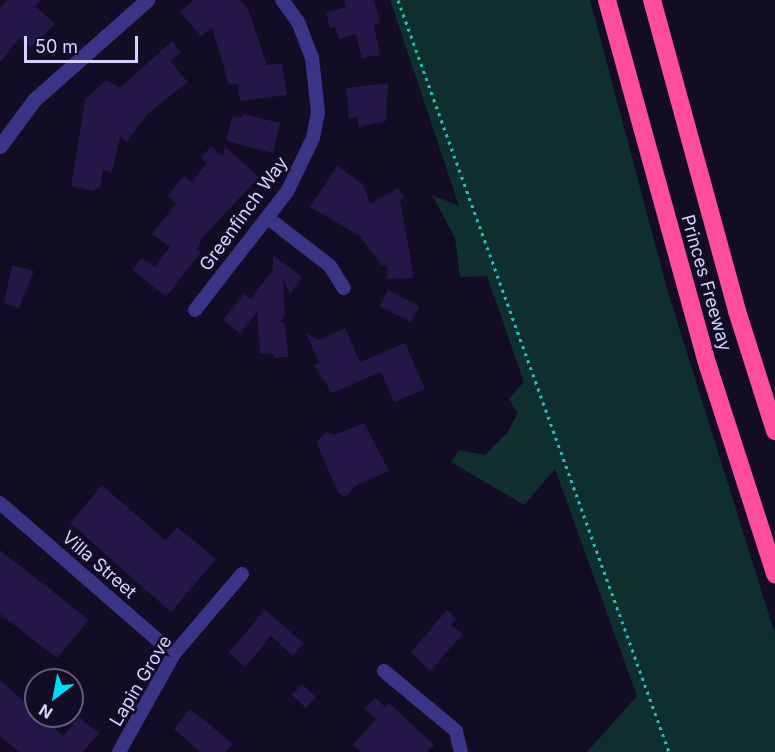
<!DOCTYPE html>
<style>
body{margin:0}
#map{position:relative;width:775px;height:752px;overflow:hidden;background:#120d25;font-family:Inter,sans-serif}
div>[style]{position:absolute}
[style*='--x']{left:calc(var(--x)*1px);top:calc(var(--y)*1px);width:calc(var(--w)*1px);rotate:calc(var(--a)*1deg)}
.green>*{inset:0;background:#0f2f2f}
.building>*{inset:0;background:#221747;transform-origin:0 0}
.path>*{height:3px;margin-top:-1.5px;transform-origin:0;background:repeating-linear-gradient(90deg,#26beb9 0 3px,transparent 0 7.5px)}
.minor>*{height:14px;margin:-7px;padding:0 7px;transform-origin:7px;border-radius:7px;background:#3a3487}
.tertiary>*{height:15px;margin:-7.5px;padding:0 7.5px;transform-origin:7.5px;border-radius:7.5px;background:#3a3487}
.motorway>*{height:18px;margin:-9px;padding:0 9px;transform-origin:9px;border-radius:9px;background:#ff4c9c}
span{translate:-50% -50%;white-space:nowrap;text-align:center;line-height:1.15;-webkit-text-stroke:5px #120d25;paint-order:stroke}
.street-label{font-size:18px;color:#d7d1ff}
.north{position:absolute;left:24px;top:668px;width:60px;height:60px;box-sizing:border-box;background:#120d25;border:2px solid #615b7c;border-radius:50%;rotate:212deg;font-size:16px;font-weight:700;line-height:24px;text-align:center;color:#d7d1ff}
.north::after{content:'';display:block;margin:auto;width:21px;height:27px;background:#00dbfc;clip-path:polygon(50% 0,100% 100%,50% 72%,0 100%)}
.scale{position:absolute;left:24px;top:36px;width:114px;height:27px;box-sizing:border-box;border:3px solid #d7d1ff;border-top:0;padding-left:8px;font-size:18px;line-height:21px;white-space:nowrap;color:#d7d1ff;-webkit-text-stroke:4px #120d25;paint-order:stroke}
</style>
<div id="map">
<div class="green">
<i style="clip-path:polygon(390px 0,590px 0,667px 289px,775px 634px,775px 752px,587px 752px,637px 696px,555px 469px,524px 505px,451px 462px,459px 450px,485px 455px,507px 433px,518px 413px,509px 399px,524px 382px,487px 276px,460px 277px,455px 238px,432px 195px,459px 206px)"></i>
</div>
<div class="building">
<i style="clip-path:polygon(7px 0,41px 0,35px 6px,55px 24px,31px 47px,20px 38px,0 62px,0 8px)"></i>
<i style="clip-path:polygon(194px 0,240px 0,248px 9px,267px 65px,282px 63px,287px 95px,240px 101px,238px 84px,229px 85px,212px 27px,201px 36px,180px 12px)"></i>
<i style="clip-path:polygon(344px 0,374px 0,380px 23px,374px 25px,380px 55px,362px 58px,356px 34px,339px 39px,335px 27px,330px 28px,326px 12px,346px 7px)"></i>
<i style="clip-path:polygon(172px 41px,181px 52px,170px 61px,188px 82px,146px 115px,127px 142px,120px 136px,112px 172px,103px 170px,100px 186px,93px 191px,71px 186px,85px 100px,106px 80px,120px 88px)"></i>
<i style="clip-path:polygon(388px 83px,386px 121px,359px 127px,357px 117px,349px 119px,346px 88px)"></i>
<i style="clip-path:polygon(242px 114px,280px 123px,273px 153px,226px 141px,233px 116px,243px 118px)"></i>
<i style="clip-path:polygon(211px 146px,223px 156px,225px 147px,259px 177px,203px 237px,197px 249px,201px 252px,166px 297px,133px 270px,141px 258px,155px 267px,170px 247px,152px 234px,176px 203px,167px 196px,184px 176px,191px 182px,207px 163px,201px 158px)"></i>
<i style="clip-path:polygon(337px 166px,363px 184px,370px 204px,398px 188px,404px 198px,400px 200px,414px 278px,387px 279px,387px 265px,381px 265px,360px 236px,310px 207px)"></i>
<i style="clip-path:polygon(273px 255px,302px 277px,290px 294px,283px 278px,285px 315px,280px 321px,285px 324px,288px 357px,274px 358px,274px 354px,260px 353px,257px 312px,240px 333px,223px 320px,244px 294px,251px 299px,273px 270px)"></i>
<i style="clip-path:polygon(12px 265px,34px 271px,19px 308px,4px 303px)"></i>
<i style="left:388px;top:290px;width:35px;height:18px;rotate:27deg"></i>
<i style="clip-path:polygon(345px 328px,360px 362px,405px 343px,425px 389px,394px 402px,381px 372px,332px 393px,314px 365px,319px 363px,306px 333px,319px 340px)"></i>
<i style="clip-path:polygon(364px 423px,389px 471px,355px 486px,346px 497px,339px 494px,316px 442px,326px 432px,335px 435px)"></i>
<i style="clip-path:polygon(102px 485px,166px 541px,177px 527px,216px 559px,171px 612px,70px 523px)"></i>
<i style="clip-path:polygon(0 550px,89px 620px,57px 658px,0 614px)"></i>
<i style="clip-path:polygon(265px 610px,304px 643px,293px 656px,271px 636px,245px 667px,229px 652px)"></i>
<i style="clip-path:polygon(447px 610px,456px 619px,451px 624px,463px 634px,430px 671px,411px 652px)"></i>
<i style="clip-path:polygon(0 680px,63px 736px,79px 717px,99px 733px,83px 752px,20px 752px,0 736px)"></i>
<i style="left:302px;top:684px;width:19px;height:15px;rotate:43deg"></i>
<i style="clip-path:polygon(375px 698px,385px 707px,389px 703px,434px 745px,427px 752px,361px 752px,353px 745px,376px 719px,365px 709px)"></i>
<i style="clip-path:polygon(190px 709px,233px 744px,225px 752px,200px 752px,174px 729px)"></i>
</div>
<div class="path">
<i style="--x:398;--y:0;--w:799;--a:70.18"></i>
</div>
<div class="minor">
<i style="--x:268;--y:218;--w:78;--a:37.7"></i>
<i style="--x:330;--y:266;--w:26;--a:58"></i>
<i style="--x:195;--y:310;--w:150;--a:-52.1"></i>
<i style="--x:287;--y:192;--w:60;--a:-64.3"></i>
<i style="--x:313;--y:138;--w:26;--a:-79"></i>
<i style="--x:318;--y:112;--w:54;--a:-96.3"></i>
<i style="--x:312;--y:58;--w:39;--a:-111"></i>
<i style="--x:298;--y:22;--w:27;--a:-126"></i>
<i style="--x:0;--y:503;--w:230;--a:41"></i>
<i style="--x:384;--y:671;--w:94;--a:39.8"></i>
<i style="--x:456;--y:731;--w:22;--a:77"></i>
<i style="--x:119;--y:752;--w:112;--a:-60.7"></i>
<i style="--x:174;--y:654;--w:105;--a:-49.6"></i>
</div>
<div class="tertiary">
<i style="--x:0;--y:146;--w:57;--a:-53.5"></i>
<i style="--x:34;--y:100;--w:151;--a:-41.5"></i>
</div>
<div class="motorway">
<i style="--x:607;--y:0;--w:380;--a:74.6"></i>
<i style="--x:708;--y:366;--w:219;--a:72.1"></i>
<i style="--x:652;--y:0;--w:322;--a:74.7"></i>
<i style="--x:737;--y:311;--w:126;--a:72.4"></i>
</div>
<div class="street-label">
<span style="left:244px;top:214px;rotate:-54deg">Greenfinch Way</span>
<span style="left:706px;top:283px;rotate:74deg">Princes Freeway</span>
<span style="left:99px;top:565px;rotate:41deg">Villa Street</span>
<span style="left:141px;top:681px;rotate:-59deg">Lapin Grove</span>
</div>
<div class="north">N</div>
<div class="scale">50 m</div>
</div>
